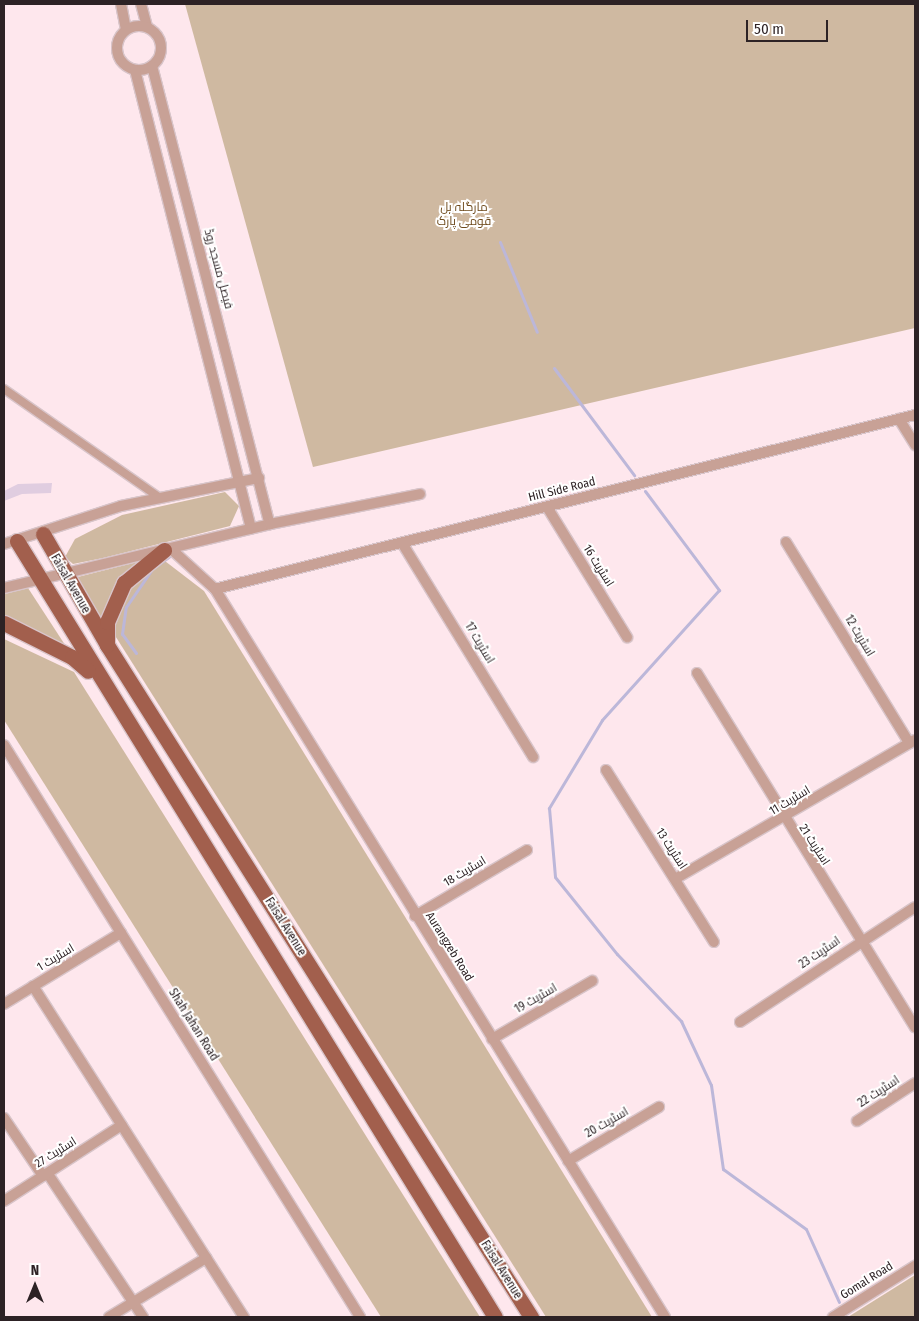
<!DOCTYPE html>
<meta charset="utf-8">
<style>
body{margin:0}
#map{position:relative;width:919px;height:1321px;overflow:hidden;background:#fee7ed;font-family:"Fira Sans Condensed",Cairo,sans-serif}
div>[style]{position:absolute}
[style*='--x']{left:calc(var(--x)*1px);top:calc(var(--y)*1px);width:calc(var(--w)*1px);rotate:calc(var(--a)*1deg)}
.green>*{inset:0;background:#cfb9a1}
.stream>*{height:3px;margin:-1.5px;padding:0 1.5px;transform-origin:1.5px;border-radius:1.5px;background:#bcb7d9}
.building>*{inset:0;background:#e0cde0}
.roads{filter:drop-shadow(1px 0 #d8c4c9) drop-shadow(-1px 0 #d8c4c9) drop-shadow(0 1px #d8c4c9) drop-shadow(0 -1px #d8c4c9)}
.pedestrian>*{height:8px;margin:-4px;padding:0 4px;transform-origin:4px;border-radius:4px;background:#c8a196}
.minor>*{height:10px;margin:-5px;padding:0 5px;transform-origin:5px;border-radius:5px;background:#c8a196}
.minor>.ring{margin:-5px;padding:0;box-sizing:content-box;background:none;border:10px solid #c8a196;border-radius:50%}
.primary>*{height:15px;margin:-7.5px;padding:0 7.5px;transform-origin:7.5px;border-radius:7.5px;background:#a25f4d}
span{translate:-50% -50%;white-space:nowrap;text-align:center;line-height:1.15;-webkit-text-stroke:4px #fff;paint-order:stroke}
.park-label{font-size:12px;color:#6e4a1c}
.street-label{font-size:12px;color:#2d2225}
.frame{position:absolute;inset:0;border:5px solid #2d2225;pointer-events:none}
.north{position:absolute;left:10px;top:1261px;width:50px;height:50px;-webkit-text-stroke:4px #fff;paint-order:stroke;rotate:0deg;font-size:14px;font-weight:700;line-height:20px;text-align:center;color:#2d2225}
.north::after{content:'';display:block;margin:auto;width:18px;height:22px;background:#2d2225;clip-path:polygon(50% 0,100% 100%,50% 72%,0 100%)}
.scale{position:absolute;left:746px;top:20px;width:82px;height:22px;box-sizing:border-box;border:2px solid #2d2225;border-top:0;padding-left:6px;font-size:15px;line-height:18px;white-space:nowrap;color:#2d2225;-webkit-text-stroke:4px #fff;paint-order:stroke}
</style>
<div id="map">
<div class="green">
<i style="clip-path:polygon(185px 4px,915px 4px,915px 328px,313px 467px)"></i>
<i style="clip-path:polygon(225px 492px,239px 506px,230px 526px,103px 558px,73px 564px,65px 557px,75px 539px,122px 515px)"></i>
<i style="clip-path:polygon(161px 558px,204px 591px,652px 1317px,546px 1317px,114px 634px,120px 603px,133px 582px)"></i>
<i style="clip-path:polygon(137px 562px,113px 589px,102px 620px,74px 578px)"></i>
<i style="clip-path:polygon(28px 588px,69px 651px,4px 617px,4px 594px)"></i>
<i style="clip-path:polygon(4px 639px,74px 672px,480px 1317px,381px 1317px,4px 720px)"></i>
<i style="clip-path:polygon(915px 1275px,915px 1317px,848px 1317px)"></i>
</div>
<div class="stream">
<i style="--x:500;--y:242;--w:97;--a:67.7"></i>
<i style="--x:554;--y:368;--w:134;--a:53.2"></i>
<i style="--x:645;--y:491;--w:124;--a:53.2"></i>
<i style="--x:719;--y:590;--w:175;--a:132"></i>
<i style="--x:602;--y:720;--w:103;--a:121.1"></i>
<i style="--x:549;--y:808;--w:69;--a:85"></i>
<i style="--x:555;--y:877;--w:99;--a:51.2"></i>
<i style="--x:617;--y:954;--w:93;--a:46.3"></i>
<i style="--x:681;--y:1021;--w:71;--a:64.9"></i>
<i style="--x:711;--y:1085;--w:85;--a:81.9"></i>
<i style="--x:723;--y:1169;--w:102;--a:35.9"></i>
<i style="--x:806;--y:1229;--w:80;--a:65.7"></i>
<i style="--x:136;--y:653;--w:24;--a:-126"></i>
<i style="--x:122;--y:634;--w:27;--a:-82"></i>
<i style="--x:126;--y:607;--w:46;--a:-55.6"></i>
<i style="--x:152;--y:569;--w:22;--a:-36"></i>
</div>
<div class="building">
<i style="clip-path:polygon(52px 483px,51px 493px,22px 494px,4px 501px,4px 491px,18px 484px)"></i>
</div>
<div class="roads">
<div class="pedestrian">
<i style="--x:4;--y:389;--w:190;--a:34.9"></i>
</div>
<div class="minor">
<i style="--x:121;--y:4;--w:25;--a:79"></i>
<i style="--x:141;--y:4;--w:23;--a:75"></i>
<i class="ring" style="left:117px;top:26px;width:34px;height:34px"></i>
<i style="--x:152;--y:66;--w:473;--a:75.6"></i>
<i style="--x:135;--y:70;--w:473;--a:75.8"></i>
<i style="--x:899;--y:419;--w:31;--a:58"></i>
<i style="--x:547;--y:507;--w:153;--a:58.4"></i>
<i style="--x:786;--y:542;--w:236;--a:58.5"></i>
<i style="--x:402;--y:543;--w:251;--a:58.5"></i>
<i style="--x:4;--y:544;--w:123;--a:-18"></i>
<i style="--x:121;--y:506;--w:141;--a:-11.5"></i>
<i style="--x:171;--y:549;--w:59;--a:42.3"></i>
<i style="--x:4;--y:588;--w:274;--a:-13.5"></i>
<i style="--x:270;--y:524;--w:153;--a:-11.3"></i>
<i style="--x:215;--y:589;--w:856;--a:58.28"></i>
<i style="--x:215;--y:589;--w:721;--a:-13.96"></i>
<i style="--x:697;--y:673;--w:416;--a:58.4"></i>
<i style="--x:4;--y:745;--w:674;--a:58.1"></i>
<i style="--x:606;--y:770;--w:203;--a:57.9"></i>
<i style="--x:675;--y:879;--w:277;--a:-30.1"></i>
<i style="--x:415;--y:916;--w:130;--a:-30.5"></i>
<i style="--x:33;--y:986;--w:393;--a:57.5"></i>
<i style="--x:4;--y:1004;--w:137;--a:-31.3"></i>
<i style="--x:740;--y:1022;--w:209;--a:-33.3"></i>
<i style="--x:492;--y:1039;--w:116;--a:-30.1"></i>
<i style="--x:4;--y:1118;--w:70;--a:56.1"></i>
<i style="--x:857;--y:1121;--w:69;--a:-33.2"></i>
<i style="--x:568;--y:1161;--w:106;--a:-30.7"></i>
<i style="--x:48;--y:1174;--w:172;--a:56.4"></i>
<i style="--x:4;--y:1201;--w:140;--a:-32.8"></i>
<i style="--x:109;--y:1317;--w:114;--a:-31.3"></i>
<i style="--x:833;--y:1317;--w:97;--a:-31.9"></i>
</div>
<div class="primary">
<i style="--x:43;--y:534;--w:128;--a:60"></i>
<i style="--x:107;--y:645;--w:795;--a:57.75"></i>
<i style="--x:17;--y:541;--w:911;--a:58.37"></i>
<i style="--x:4;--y:623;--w:76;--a:26.6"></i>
<i style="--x:72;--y:657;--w:21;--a:41"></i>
<i style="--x:107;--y:645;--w:23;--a:-90"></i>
<i style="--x:107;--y:622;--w:43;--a:-66.4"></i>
<i style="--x:124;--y:583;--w:52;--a:-39.5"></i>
</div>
</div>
<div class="park-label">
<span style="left:464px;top:215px">مارگلہ ہل<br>قومی پارک</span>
</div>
<div class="street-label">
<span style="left:218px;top:269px;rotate:75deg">فیصل مسجد روڈ</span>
<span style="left:562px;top:490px;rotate:-14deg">Hill Side Road</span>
<span style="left:598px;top:566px;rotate:58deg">اسٹریٹ 16</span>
<span style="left:70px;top:584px;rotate:60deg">Faisal Avenue</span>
<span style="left:859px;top:636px;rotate:59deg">اسٹریٹ 12</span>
<span style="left:479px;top:643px;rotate:59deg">اسٹریٹ 17</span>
<span style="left:790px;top:801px;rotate:-31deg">اسٹریٹ 11</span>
<span style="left:814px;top:845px;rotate:57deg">اسٹریٹ 21</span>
<span style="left:671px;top:849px;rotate:57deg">اسٹریٹ 13</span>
<span style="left:465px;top:872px;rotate:-31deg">اسٹریٹ 18</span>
<span style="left:285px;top:927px;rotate:58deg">Faisal Avenue</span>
<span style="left:449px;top:947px;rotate:58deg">Aurangzeb Road</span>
<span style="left:820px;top:953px;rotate:-34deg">اسٹریٹ 23</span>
<span style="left:56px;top:958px;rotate:-31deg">اسٹریٹ 1</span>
<span style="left:536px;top:999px;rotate:-30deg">اسٹریٹ 19</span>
<span style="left:193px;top:1025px;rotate:58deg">Shah Jahan Road</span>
<span style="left:879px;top:1092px;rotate:-33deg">اسٹریٹ 22</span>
<span style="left:607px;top:1123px;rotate:-30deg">اسٹریٹ 20</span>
<span style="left:56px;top:1153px;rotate:-32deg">اسٹریٹ 27</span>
<span style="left:501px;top:1270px;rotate:58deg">Faisal Avenue</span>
<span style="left:867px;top:1281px;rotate:-32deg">Gomal Road</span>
</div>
<div class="frame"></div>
<div class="north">N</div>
<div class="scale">50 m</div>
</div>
